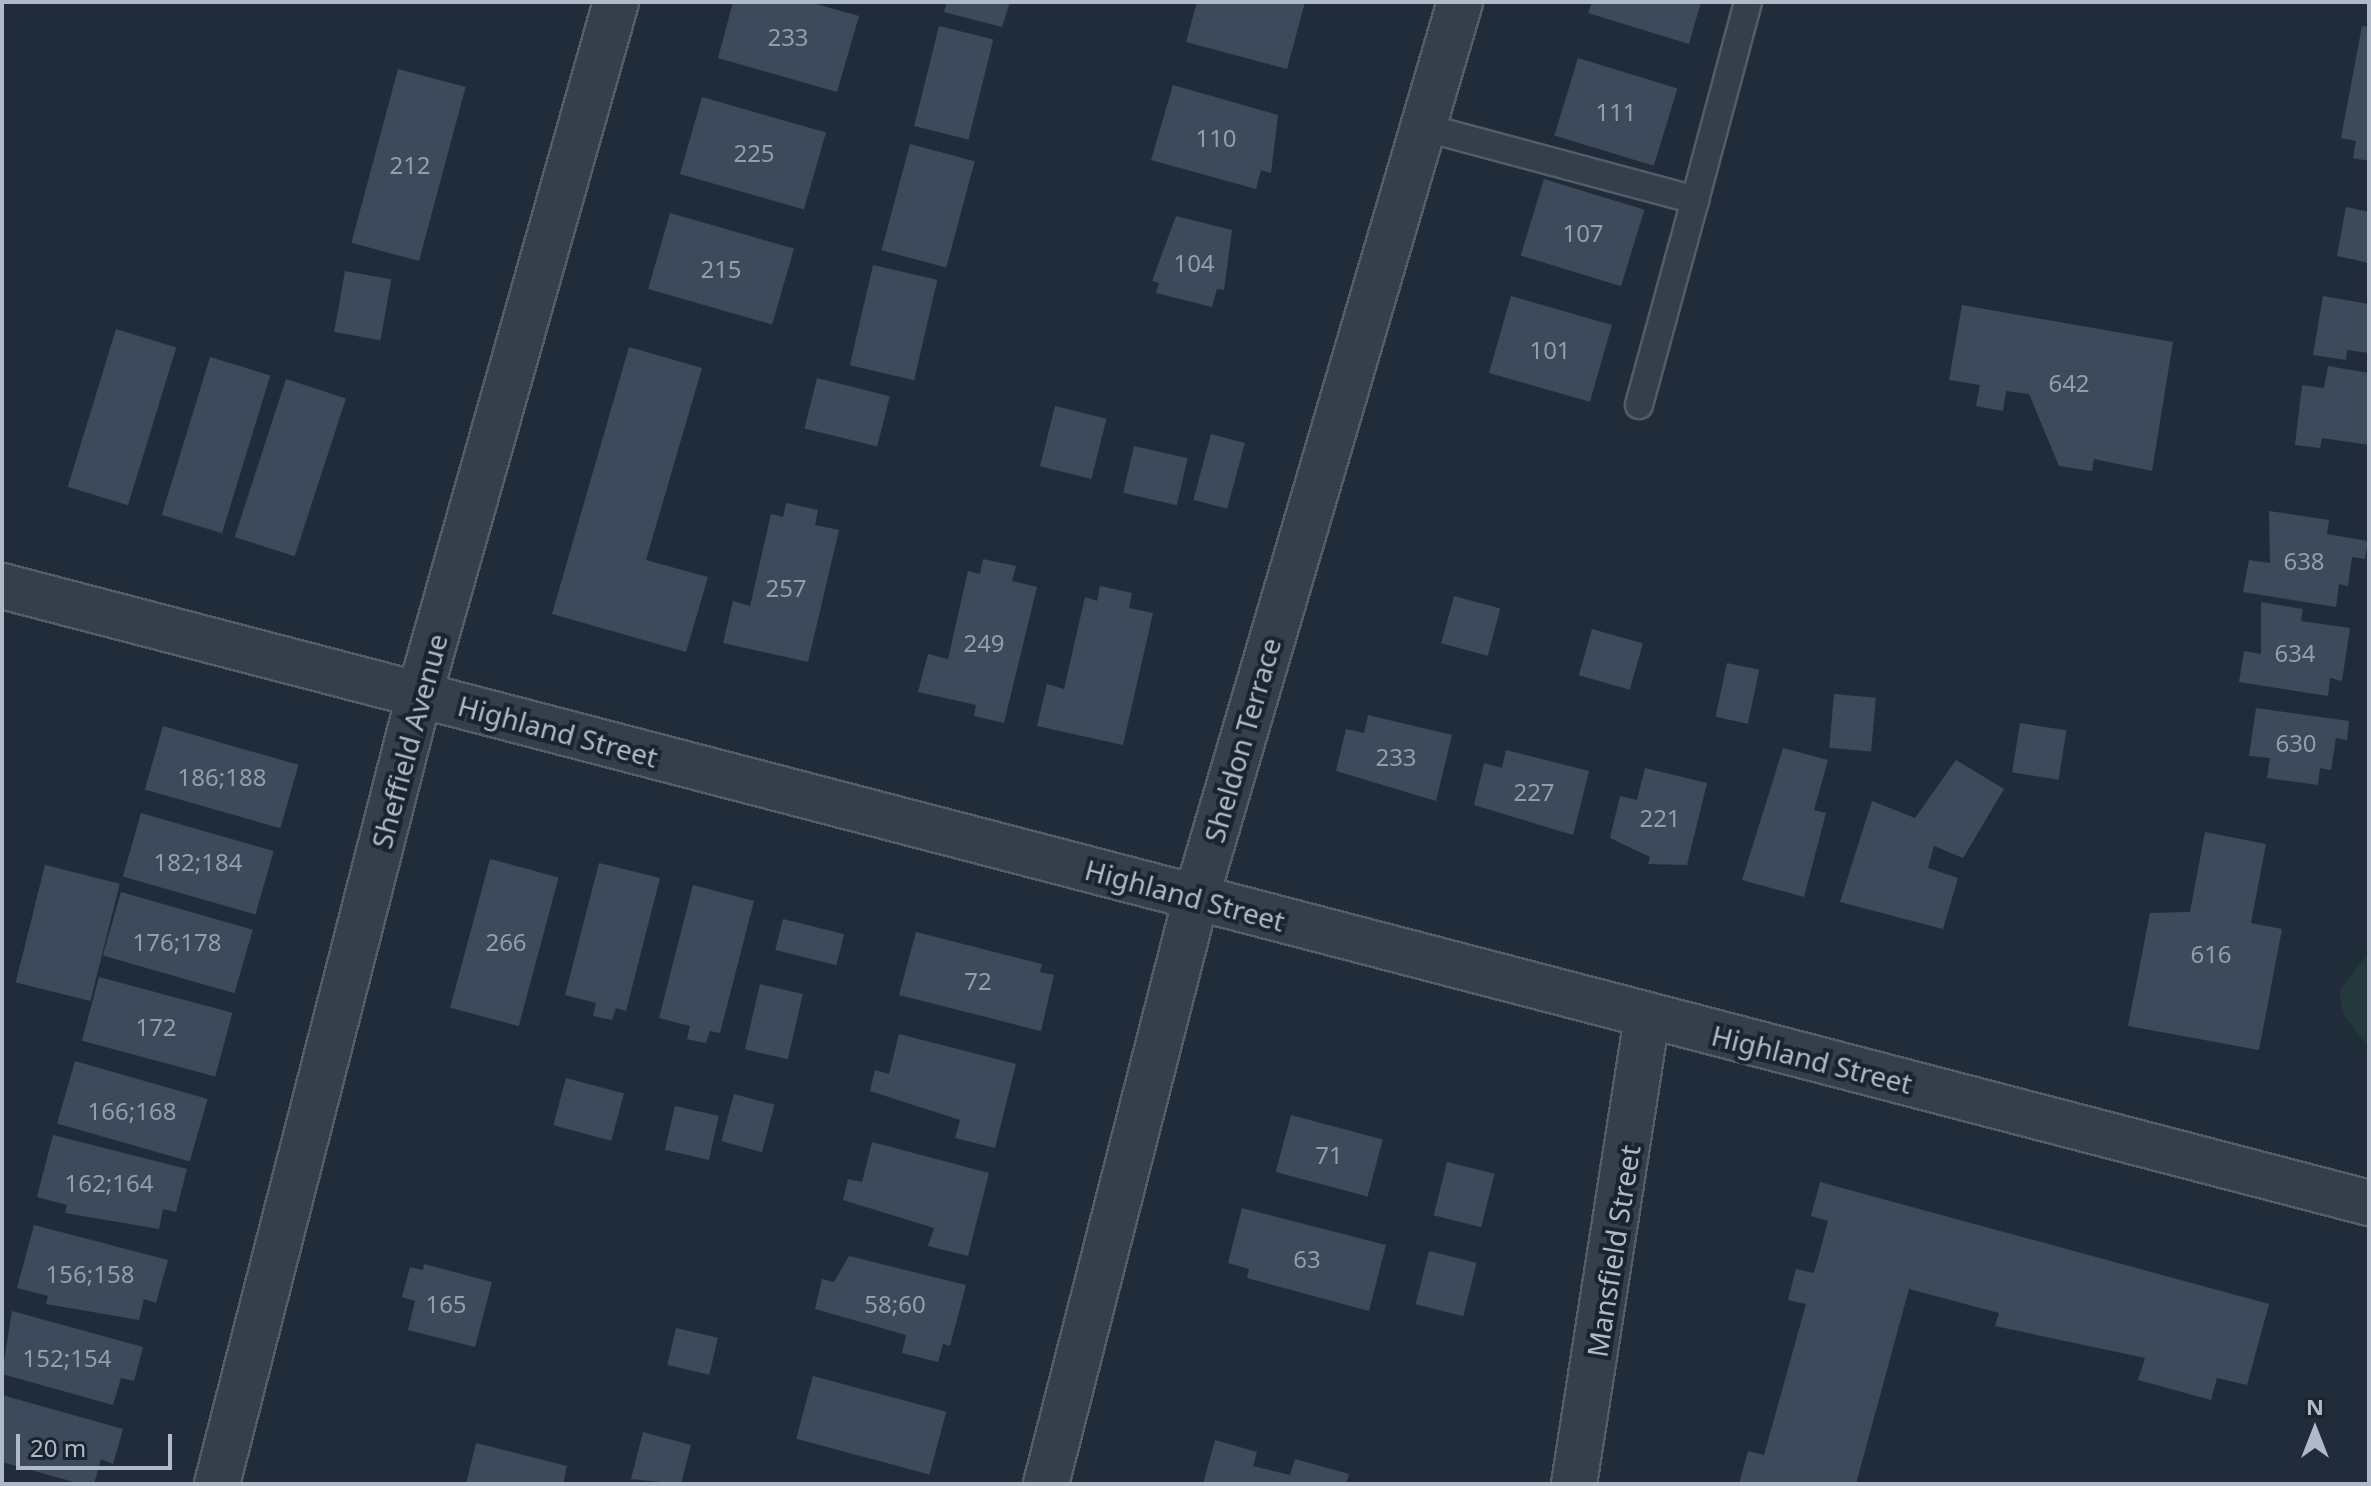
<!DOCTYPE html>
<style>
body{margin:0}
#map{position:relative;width:2371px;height:1486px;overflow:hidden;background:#212c3b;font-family:"Noto Sans",sans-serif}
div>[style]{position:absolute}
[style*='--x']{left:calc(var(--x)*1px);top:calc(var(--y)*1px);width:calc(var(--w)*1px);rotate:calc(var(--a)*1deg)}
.green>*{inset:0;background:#23393c}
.building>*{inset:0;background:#3d4a5b;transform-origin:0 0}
.roads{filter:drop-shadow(2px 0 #535c69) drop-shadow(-2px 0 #535c69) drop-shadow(0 2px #535c69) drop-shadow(0 -2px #535c69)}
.lane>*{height:26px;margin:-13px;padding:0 13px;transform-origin:13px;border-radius:13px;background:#353e4b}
.street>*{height:44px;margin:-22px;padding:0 22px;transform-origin:22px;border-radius:22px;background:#353e4b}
span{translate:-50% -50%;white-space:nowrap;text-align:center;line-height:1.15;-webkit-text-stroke:8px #1a2330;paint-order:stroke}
.number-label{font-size:24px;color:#939dac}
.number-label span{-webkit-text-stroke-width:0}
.street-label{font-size:28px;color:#b0b9c7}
.frame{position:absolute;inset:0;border:4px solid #b0b9c7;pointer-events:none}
.north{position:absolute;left:2275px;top:1390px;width:80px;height:80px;-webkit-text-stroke:6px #1a2330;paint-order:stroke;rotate:0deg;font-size:22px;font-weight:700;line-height:32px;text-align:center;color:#b0b9c7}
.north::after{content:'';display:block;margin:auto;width:28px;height:36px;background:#b0b9c7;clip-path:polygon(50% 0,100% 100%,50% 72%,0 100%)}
.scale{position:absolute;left:16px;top:1434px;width:156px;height:36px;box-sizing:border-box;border:4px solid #b0b9c7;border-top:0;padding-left:10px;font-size:24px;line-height:28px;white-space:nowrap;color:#b0b9c7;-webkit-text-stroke:6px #1a2330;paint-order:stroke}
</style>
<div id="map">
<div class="green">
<i style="clip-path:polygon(2369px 952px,2369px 1048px,2344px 1016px,2339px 991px)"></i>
</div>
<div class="building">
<i style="clip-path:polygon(733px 2px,809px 2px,859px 16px,837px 92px,718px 58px)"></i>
<i style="clip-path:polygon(947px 2px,1010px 2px,1002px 27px,944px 12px)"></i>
<i style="clip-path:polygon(1197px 2px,1305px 2px,1287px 69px,1186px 42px)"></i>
<i style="clip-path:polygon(1592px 2px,1701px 2px,1689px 44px,1588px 13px)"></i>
<i style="left:939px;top:26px;width:56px;height:103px;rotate:14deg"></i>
<i style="clip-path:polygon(2362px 26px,2369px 27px,2369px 161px,2353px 158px,2356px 141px,2341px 138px)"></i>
<i style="left:1578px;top:58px;width:104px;height:81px;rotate:17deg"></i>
<i style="left:398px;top:69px;width:70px;height:180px;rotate:15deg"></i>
<i style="clip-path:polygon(1173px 85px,1278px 115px,1271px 173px,1261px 170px,1256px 189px,1151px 160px)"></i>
<i style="left:702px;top:97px;width:129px;height:80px;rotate:16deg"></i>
<i style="left:910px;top:144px;width:67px;height:110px;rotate:15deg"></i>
<i style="left:1544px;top:179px;width:105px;height:80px;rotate:17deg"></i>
<i style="clip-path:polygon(2346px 207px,2369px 212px,2369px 263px,2337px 256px)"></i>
<i style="left:670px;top:213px;width:129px;height:79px;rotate:16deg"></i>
<i style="clip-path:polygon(1176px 216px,1232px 230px,1224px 290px,1217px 289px,1212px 307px,1156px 293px,1159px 283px,1152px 281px)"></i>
<i style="left:873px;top:265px;width:66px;height:103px;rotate:13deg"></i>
<i style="left:345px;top:271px;width:47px;height:62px;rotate:10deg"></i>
<i style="left:1511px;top:296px;width:105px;height:80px;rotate:16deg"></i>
<i style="clip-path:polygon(2323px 296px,2369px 304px,2369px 353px,2347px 350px,2346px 360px,2313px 355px)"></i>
<i style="clip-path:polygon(1962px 305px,2173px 342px,2152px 471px,2094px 459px,2092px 471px,2059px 466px,2029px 394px,2006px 391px,2003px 411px,1976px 406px,1980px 385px,1949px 380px)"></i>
<i style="left:116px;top:329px;width:63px;height:165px;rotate:17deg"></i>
<i style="clip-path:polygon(629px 347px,702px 368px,646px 560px,708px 577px,686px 652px,552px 614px)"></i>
<i style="left:210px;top:357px;width:63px;height:165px;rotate:17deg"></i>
<i style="clip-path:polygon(2328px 366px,2369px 373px,2369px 445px,2322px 438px,2320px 448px,2295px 445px,2302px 385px,2324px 388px)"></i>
<i style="left:817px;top:378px;width:75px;height:52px;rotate:14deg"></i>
<i style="left:286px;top:379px;width:63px;height:166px;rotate:18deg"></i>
<i style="left:1055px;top:406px;width:53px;height:62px;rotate:14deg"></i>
<i style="left:1211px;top:434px;width:35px;height:68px;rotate:15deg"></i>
<i style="left:1134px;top:446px;width:55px;height:48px;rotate:13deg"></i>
<i style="clip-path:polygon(786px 503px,818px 510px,815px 525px,839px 530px,808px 662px,723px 643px,733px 601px,750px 606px,771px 514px,783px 517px)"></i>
<i style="clip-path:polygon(2269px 511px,2329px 520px,2327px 534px,2368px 541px,2365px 559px,2352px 557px,2348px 586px,2339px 584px,2336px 607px,2243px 592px,2249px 560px,2270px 563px)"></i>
<i style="clip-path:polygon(983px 559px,1016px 566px,1012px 581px,1037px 587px,1004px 723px,974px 716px,976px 705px,918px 692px,928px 654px,948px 659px,968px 571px,980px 574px)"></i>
<i style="clip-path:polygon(1100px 586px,1132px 593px,1129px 608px,1153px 613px,1123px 745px,1037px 726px,1047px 684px,1064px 689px,1085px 597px,1097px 601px)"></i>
<i style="left:1454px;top:596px;width:48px;height:49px;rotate:15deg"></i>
<i style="clip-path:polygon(2261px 602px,2303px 609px,2301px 621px,2350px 628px,2342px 681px,2330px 678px,2328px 696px,2239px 682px,2244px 651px,2261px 654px)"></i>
<i style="left:1592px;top:629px;width:53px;height:48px;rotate:16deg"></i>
<i style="left:1727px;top:663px;width:33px;height:55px;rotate:12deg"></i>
<i style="left:1834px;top:694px;width:42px;height:54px;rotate:5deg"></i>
<i style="clip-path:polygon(2256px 708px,2349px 721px,2347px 740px,2336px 738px,2331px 770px,2320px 768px,2318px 785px,2267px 778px,2270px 758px,2249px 756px)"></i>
<i style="clip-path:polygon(1368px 715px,1452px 735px,1436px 801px,1336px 771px,1346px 729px,1364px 733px)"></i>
<i style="left:2020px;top:723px;width:47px;height:50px;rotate:9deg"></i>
<i style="left:163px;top:726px;width:141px;height:66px;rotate:16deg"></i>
<i style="clip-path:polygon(1783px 748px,1828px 760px,1814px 810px,1826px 813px,1804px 897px,1742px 880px)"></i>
<i style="clip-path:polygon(1506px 750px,1589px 771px,1573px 835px,1474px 805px,1484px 763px,1502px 768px)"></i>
<i style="clip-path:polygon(1956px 760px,2004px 789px,1963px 858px,1934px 846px,1928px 868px,1958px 878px,1943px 929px,1840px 902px,1872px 801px,1915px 818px)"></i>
<i style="clip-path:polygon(1645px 768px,1707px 783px,1687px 865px,1648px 864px,1650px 857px,1610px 838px,1620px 796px,1637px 800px)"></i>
<i style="left:141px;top:813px;width:138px;height:66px;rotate:16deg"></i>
<i style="clip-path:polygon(2205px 832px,2266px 844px,2251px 923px,2282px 929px,2259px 1050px,2128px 1026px,2150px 913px,2190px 912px)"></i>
<i style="left:490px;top:859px;width:71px;height:154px;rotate:15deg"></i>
<i style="clip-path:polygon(599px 863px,660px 878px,626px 1011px,616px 1008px,612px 1020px,593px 1016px,596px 1003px,565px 995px)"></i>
<i style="left:45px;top:865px;width:77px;height:121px;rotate:14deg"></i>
<i style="clip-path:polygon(693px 885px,754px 901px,720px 1033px,710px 1031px,706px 1043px,687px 1039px,690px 1026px,659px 1018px)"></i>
<i style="left:121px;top:892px;width:137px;height:66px;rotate:16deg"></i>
<i style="left:783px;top:919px;width:63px;height:32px;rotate:14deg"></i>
<i style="clip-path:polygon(916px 932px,1042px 964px,1040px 972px,1054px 975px,1041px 1031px,899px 995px)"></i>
<i style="left:99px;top:977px;width:138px;height:66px;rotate:15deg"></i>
<i style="left:760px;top:984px;width:44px;height:67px;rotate:13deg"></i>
<i style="clip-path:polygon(899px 1034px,1016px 1064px,995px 1148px,955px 1138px,960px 1120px,870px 1091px,875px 1070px,889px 1074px)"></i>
<i style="left:75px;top:1061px;width:138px;height:65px;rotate:16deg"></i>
<i style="left:566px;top:1078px;width:60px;height:49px;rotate:15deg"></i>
<i style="left:734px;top:1094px;width:42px;height:49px;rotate:15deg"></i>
<i style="left:675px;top:1106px;width:45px;height:45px;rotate:13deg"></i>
<i style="left:1291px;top:1115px;width:95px;height:59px;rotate:15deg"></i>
<i style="clip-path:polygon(53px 1135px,187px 1169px,176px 1212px,163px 1209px,159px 1229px,65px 1213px,67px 1205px,37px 1197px)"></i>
<i style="clip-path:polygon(872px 1142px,989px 1173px,968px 1256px,928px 1246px,934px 1228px,843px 1200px,848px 1179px,862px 1182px)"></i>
<i style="left:1447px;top:1162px;width:49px;height:55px;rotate:14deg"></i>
<i style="clip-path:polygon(1820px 1182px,2269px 1304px,2247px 1385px,2217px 1378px,2211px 1400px,2138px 1380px,2145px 1358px,1995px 1326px,1999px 1313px,1909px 1289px,1856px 1484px,1739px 1484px,1748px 1451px,1764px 1455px,1806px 1304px,1788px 1300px,1796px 1269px,1814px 1273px,1828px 1221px,1811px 1216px)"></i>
<i style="clip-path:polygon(1242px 1208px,1386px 1245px,1369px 1311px,1247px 1278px,1249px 1269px,1228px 1263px)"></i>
<i style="clip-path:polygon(34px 1225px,168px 1260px,156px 1303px,144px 1299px,139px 1320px,46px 1304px,48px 1296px,17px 1288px)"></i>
<i style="left:1429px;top:1251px;width:49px;height:55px;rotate:14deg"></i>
<i style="clip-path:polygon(849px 1256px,966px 1285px,950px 1346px,943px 1344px,938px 1362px,902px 1353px,906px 1335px,815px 1309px,822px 1279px,834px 1282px)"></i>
<i style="clip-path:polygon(424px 1264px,492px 1282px,475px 1347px,408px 1330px,415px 1301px,402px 1297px,410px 1267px,423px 1270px)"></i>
<i style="clip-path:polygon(12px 1311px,143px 1347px,134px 1381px,121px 1378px,113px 1405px,2px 1374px)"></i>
<i style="left:676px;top:1328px;width:43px;height:38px;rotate:13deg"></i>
<i style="left:813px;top:1376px;width:138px;height:65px;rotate:15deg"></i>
<i style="clip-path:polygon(2px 1395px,123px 1429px,113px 1464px,101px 1459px,94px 1484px,81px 1484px,2px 1462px)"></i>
<i style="clip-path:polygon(643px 1432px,691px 1445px,681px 1484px,631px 1479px)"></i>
<i style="clip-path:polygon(1215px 1440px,1257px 1452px,1253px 1466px,1290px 1475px,1295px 1459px,1349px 1474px,1346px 1484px,1203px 1484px)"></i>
<i style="clip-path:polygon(476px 1443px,567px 1466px,563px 1484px,466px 1484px)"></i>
</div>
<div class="roads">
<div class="lane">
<i style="--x:1423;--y:127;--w:282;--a:15"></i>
<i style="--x:1695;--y:200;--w:205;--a:-75"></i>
<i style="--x:1639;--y:405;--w:213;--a:-74.7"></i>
</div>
<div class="street">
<i style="--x:2;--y:586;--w:2446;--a:14.61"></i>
<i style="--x:217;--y:1484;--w:813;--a:-75.62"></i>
<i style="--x:419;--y:696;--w:721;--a:-74.15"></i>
<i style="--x:1046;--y:1484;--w:605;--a:-75.64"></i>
<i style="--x:1196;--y:898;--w:934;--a:-73.58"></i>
<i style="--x:1574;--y:1484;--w:473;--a:-81.1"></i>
</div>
</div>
<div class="number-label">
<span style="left:788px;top:37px">233</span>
<span style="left:1616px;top:112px">111</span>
<span style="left:1216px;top:138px">110</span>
<span style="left:754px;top:153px">225</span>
<span style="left:410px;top:165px">212</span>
<span style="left:1583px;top:233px">107</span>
<span style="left:1194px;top:263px">104</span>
<span style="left:721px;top:269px">215</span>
<span style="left:1550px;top:350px">101</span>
<span style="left:2069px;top:383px">642</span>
<span style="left:2304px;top:561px">638</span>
<span style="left:786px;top:588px">257</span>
<span style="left:984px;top:643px">249</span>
<span style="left:2295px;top:653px">634</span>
<span style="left:2296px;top:743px">630</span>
<span style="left:1396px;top:757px">233</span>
<span style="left:222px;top:777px">186;188</span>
<span style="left:1534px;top:792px">227</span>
<span style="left:1660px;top:818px">221</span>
<span style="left:198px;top:862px">182;184</span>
<span style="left:177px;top:942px">176;178</span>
<span style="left:506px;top:942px">266</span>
<span style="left:2211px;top:954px">616</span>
<span style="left:978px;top:981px">72</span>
<span style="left:156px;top:1027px">172</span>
<span style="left:132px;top:1111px">166;168</span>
<span style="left:1329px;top:1155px">71</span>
<span style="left:109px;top:1183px">162;164</span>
<span style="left:1307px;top:1259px">63</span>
<span style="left:90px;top:1274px">156;158</span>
<span style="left:446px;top:1304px">165</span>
<span style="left:895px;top:1304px">58;60</span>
<span style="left:67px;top:1358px">152;154</span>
</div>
<div class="street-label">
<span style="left:558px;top:731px;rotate:15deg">Highland Street</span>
<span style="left:1242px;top:740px;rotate:-74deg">Sheldon Terrace</span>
<span style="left:409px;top:741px;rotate:-75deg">Sheffield Avenue</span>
<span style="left:1185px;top:895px;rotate:15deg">Highland Street</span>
<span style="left:1812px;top:1059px;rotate:14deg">Highland Street</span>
<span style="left:1613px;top:1251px;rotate:-81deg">Mansfield Street</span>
</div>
<div class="frame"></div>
<div class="north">N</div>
<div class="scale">20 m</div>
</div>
